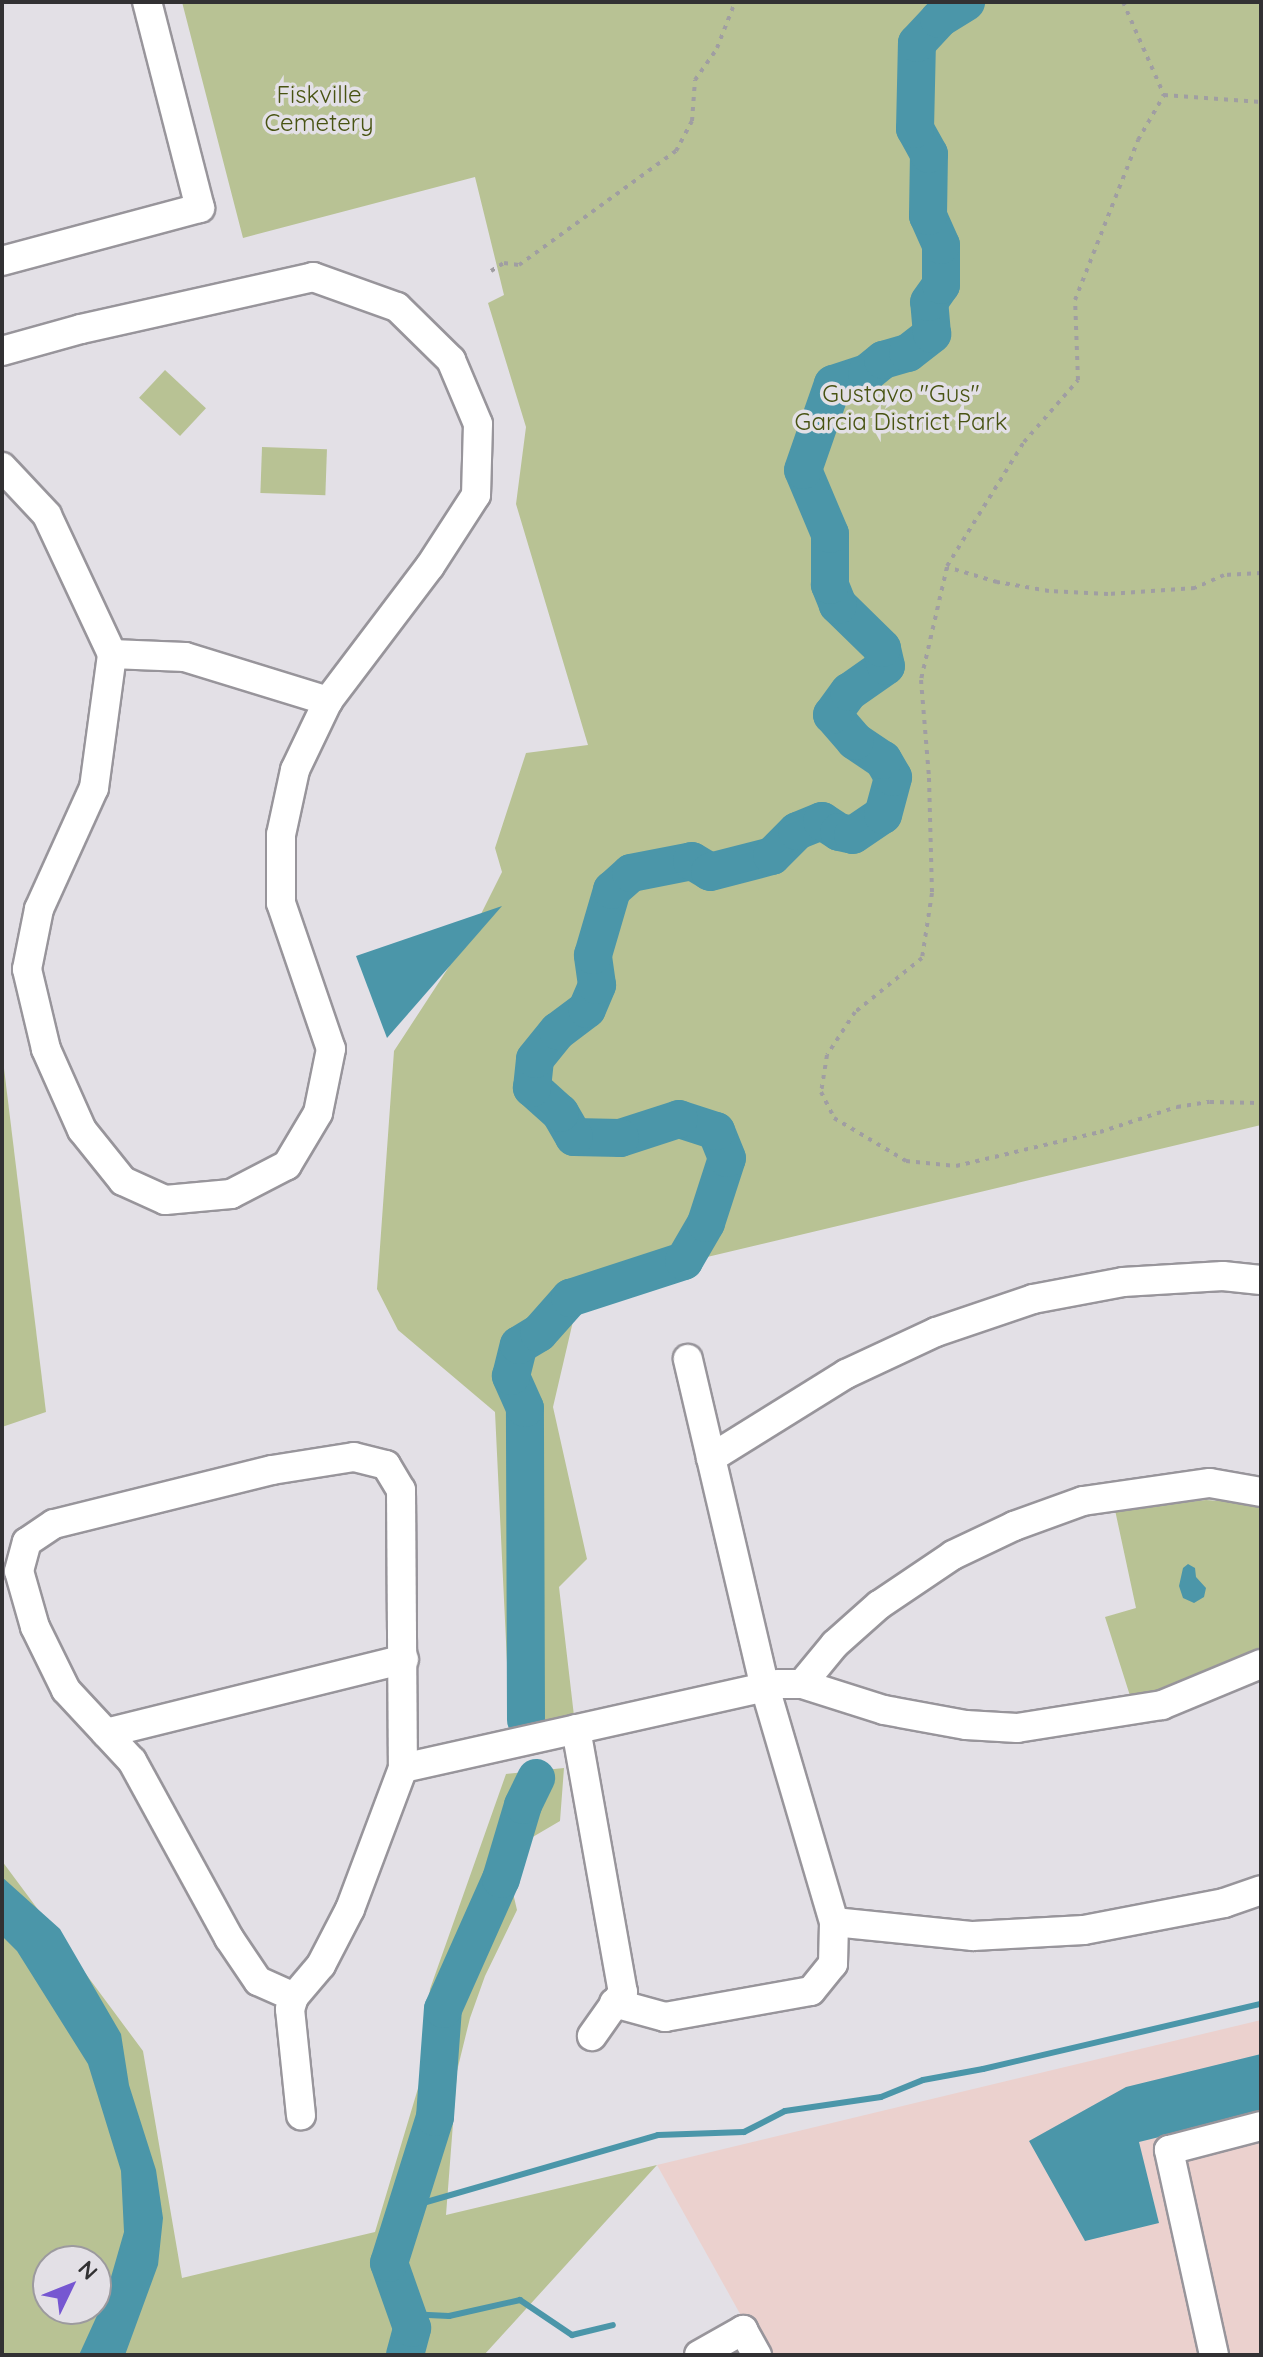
<!DOCTYPE html>
<style>
body{margin:0}
#map{position:relative;width:1263px;height:2357px;overflow:hidden;background:#e3e0e6;font-family:Quicksand,sans-serif}
div>[style]{position:absolute}
[style*='--x']{left:calc(var(--x)*1px);top:calc(var(--y)*1px);width:calc(var(--w)*1px);rotate:calc(var(--a)*1deg)}
.industrial>*{inset:0;background:#ebd1ce}
.green>*{inset:0;background:#b8c294;transform-origin:0 0}
.water>*{inset:0;background:#4b96a9}
.stream>*{height:6px;margin:-3px;padding:0 3px;transform-origin:3px;border-radius:3px;background:#4b96a9}
.river>*{height:38px;margin:-19px;padding:0 19px;transform-origin:19px;border-radius:19px;background:#4b96a9}
.path>*{height:4px;margin-top:-2px;transform-origin:0;background:repeating-linear-gradient(90deg,#a09ea2 0 4px,transparent 0 10px)}
.roads{filter:drop-shadow(2px 0 #98959b) drop-shadow(-2px 0 #98959b) drop-shadow(0 2px #98959b) drop-shadow(0 -2px #98959b)}
.minor>*{height:28px;margin:-14px;padding:0 14px;transform-origin:14px;border-radius:14px;background:#fff}
span{translate:-50% -50%;white-space:nowrap;text-align:center;line-height:1.15;-webkit-text-stroke:7px #e3e0e6;paint-order:stroke}
.park-label{font-size:24px;color:#485312}
.frame{position:absolute;inset:0;border:4px solid #323133;pointer-events:none}
.north{position:absolute;left:32px;top:2245px;width:80px;height:80px;box-sizing:border-box;background:#e3e0e6;border:2px solid #9c9a9e;border-radius:50%;rotate:47deg;font-size:22px;font-weight:700;line-height:32px;text-align:center;color:#323133}
.north::after{content:'';display:block;margin:auto;width:28px;height:36px;background:#7657d1;clip-path:polygon(50% 0,100% 100%,50% 72%,0 100%)}
</style>
<div id="map">
<div class="industrial">
<i style="clip-path:polygon(1261px 2020px,1261px 2355px,763px 2355px,657px 2165px)"></i>
</div>
<div class="green">
<i style="clip-path:polygon(182px 2px,1261px 2px,1261px 1125px,581px 1287px,553px 1407px,587px 1559px,559px 1587px,574px 1716px,510px 1725px,495px 1412px,398px 1330px,377px 1289px,394px 1051px,473px 930px,502px 872px,495px 848px,526px 753px,588px 745px,516px 504px,526px 427px,488px 303px,504px 295px,475px 177px,243px 238px)"></i>
<i style="left:165px;top:370px;width:56px;height:38px;rotate:43deg"></i>
<i style="left:262px;top:447px;width:65px;height:46px;rotate:2deg"></i>
<i style="clip-path:polygon(2px 1052px,46px 1412px,2px 1427px)"></i>
<i style="clip-path:polygon(1206px 1500px,1261px 1504px,1261px 1651px,1132px 1702px,1105px 1617px,1136px 1608px,1115px 1510px)"></i>
<i style="clip-path:polygon(evenodd,564px 1768px,560px 1821px,531px 1838px,513px 1893px,517px 1910px,485px 1976px,470px 2018px,457px 2071px,446px 2215px,657px 2165px,484px 2355px,2px 2355px,2px 1861px,143px 2051px,182px 2278px,375px 2232px,419px 2085px,430px 1989px,506px 1774px,564px 1768px,48px 2261px,96px 2261px,96px 2309px,48px 2309px,48px 2261px)"></i>
</div>
<div class="water">
<i style="clip-path:polygon(502px 906px,387px 1038px,356px 956px)"></i>
<i style="clip-path:polygon(1188px 1564px,1195px 1568px,1196px 1577px,1206px 1588px,1204px 1597px,1194px 1603px,1183px 1598px,1179px 1586px,1183px 1568px)"></i>
<i style="clip-path:polygon(2px 1877px,60px 1929px,121px 2034px,129px 2085px,156px 2170px,163px 2218px,158px 2265px,125px 2355px,79px 2355px,105px 2298px,124px 2232px,121px 2171px,88px 2064px,17px 1951px,2px 1936px)"></i>
<i style="clip-path:polygon(1261px 2054px,1261px 2112px,1139px 2142px,1159px 2223px,1085px 2241px,1029px 2141px,1126px 2087px)"></i>
</div>
<div class="stream">
<i style="--x:409;--y:2207;--w:259;--a:-16.1"></i>
<i style="--x:658;--y:2135;--w:86;--a:-2"></i>
<i style="--x:744;--y:2132;--w:46;--a:-27.1"></i>
<i style="--x:785;--y:2111;--w:97;--a:-8.3"></i>
<i style="--x:881;--y:2097;--w:45;--a:-22"></i>
<i style="--x:923;--y:2080;--w:61;--a:-10.4"></i>
<i style="--x:983;--y:2069;--w:285;--a:-13.2"></i>
<i style="--x:408;--y:2314;--w:41;--a:2.8"></i>
<i style="--x:449;--y:2316;--w:73;--a:-12.7"></i>
<i style="--x:520;--y:2300;--w:63;--a:33.9"></i>
<i style="--x:572;--y:2335;--w:42;--a:-13.7"></i>
</div>
<div class="river">
<i style="--x:526;--y:1720;--w:312;--a:-90.2"></i>
<i style="--x:525;--y:1408;--w:35;--a:-114"></i>
<i style="--x:511;--y:1376;--w:32;--a:-76"></i>
<i style="--x:519;--y:1345;--w:23;--a:-31"></i>
<i style="--x:539;--y:1333;--w:47;--a:-48.5"></i>
<i style="--x:570;--y:1298;--w:120;--a:-18"></i>
<i style="--x:684;--y:1261;--w:44;--a:-59.9"></i>
<i style="--x:706;--y:1223;--w:68;--a:-72.1"></i>
<i style="--x:727;--y:1158;--w:29;--a:-112"></i>
<i style="--x:716;--y:1131;--w:39;--a:-162"></i>
<i style="--x:679;--y:1119;--w:62;--a:162.1"></i>
<i style="--x:620;--y:1138;--w:46;--a:-178.8"></i>
<i style="--x:574;--y:1137;--w:28;--a:-120"></i>
<i style="--x:560;--y:1113;--w:38;--a:-138"></i>
<i style="--x:532;--y:1088;--w:29;--a:-84"></i>
<i style="--x:535;--y:1059;--w:36;--a:-51"></i>
<i style="--x:558;--y:1031;--w:36;--a:-37"></i>
<i style="--x:587;--y:1009;--w:26;--a:-67"></i>
<i style="--x:597;--y:985;--w:30;--a:-98"></i>
<i style="--x:593;--y:955;--w:68;--a:-73.7"></i>
<i style="--x:612;--y:890;--w:25;--a:-42"></i>
<i style="--x:631;--y:873;--w:62;--a:-11.1"></i>
<i style="--x:692;--y:861;--w:21;--a:31"></i>
<i style="--x:710;--y:872;--w:64;--a:-14.5"></i>
<i style="--x:772;--y:856;--w:35;--a:-45"></i>
<i style="--x:797;--y:831;--w:27;--a:-22"></i>
<i style="--x:822;--y:821;--w:20;--a:33"></i>
<i style="--x:839;--y:832;--w:14;--a:12"></i>
<i style="--x:853;--y:835;--w:36;--a:-34"></i>
<i style="--x:883;--y:815;--w:39;--a:-75"></i>
<i style="--x:893;--y:777;--w:20;--a:-120"></i>
<i style="--x:883;--y:760;--w:34;--a:-146"></i>
<i style="--x:855;--y:741;--w:35;--a:-131"></i>
<i style="--x:832;--y:715;--w:29;--a:-54"></i>
<i style="--x:849;--y:692;--w:45;--a:-35.1"></i>
<i style="--x:886;--y:666;--w:18;--a:-103"></i>
<i style="--x:882;--y:648;--w:62;--a:-135.7"></i>
<i style="--x:838;--y:605;--w:22;--a:-112"></i>
<i style="--x:830;--y:585;--w:51;--a:-90"></i>
<i style="--x:830;--y:534;--w:69;--a:-112.9"></i>
<i style="--x:803;--y:470;--w:91;--a:-70.8"></i>
<i style="--x:833;--y:384;--w:36;--a:-18"></i>
<i style="--x:867;--y:373;--w:21;--a:-39"></i>
<i style="--x:883;--y:360;--w:26;--a:-16"></i>
<i style="--x:908;--y:353;--w:31;--a:-38"></i>
<i style="--x:932;--y:334;--w:32;--a:-95"></i>
<i style="--x:929;--y:302;--w:21;--a:-55"></i>
<i style="--x:941;--y:285;--w:40;--a:-90"></i>
<i style="--x:941;--y:245;--w:32;--a:-114"></i>
<i style="--x:928;--y:216;--w:62;--a:-89.1"></i>
<i style="--x:929;--y:154;--w:29;--a:-119"></i>
<i style="--x:915;--y:129;--w:86;--a:-88.7"></i>
<i style="--x:917;--y:43;--w:33;--a:-47"></i>
<i style="--x:939;--y:19;--w:32;--a:-32"></i>
<i style="--x:405;--y:2355;--w:28;--a:-75"></i>
<i style="--x:412;--y:2328;--w:69;--a:-109.5"></i>
<i style="--x:389;--y:2263;--w:153;--a:-72.5"></i>
<i style="--x:435;--y:2117;--w:108;--a:-85.8"></i>
<i style="--x:443;--y:2009;--w:142;--a:-66"></i>
<i style="--x:501;--y:1879;--w:77;--a:-73.4"></i>
<i style="--x:523;--y:1805;--w:30;--a:-64"></i>
</div>
<div class="path">
<i style="--x:1123;--y:2;--w:102;--a:66.2"></i>
<i style="--x:491;--y:271;--w:15;--a:-32"></i>
<i style="--x:504;--y:263;--w:15;--a:8"></i>
<i style="--x:519;--y:265;--w:194;--a:-36"></i>
<i style="--x:676;--y:151;--w:34;--a:-62"></i>
<i style="--x:692;--y:121;--w:41;--a:-85.8"></i>
<i style="--x:695;--y:80;--w:39;--a:-55"></i>
<i style="--x:717;--y:48;--w:49;--a:-68.6"></i>
<i style="--x:947;--y:566;--w:146;--a:-58.2"></i>
<i style="--x:1024;--y:442;--w:82;--a:-48.9"></i>
<i style="--x:1078;--y:380;--w:80;--a:-92.1"></i>
<i style="--x:1075;--y:300;--w:172;--a:-68.5"></i>
<i style="--x:1138;--y:140;--w:52;--a:-60"></i>
<i style="--x:1164;--y:95;--w:97;--a:4.1"></i>
<i style="--x:1261;--y:573;--w:37;--a:177"></i>
<i style="--x:1224;--y:575;--w:32;--a:156"></i>
<i style="--x:1195;--y:588;--w:87;--a:176.1"></i>
<i style="--x:1108;--y:594;--w:59;--a:-177.1"></i>
<i style="--x:1049;--y:591;--w:53;--a:-170.2"></i>
<i style="--x:997;--y:582;--w:52;--a:-163.3"></i>
<i style="--x:947;--y:567;--w:116;--a:103"></i>
<i style="--x:921;--y:680;--w:98;--a:85.3"></i>
<i style="--x:929;--y:778;--w:115;--a:88.5"></i>
<i style="--x:932;--y:893;--w:66;--a:98.7"></i>
<i style="--x:922;--y:958;--w:86;--a:141.1"></i>
<i style="--x:855;--y:1012;--w:51;--a:123.1"></i>
<i style="--x:827;--y:1055;--w:37;--a:99"></i>
<i style="--x:821;--y:1092;--w:29;--a:63"></i>
<i style="--x:834;--y:1118;--w:84;--a:30.8"></i>
<i style="--x:906;--y:1161;--w:50;--a:5.7"></i>
<i style="--x:956;--y:1166;--w:148;--a:-13.3"></i>
<i style="--x:1100;--y:1132;--w:81;--a:-18"></i>
<i style="--x:1177;--y:1107;--w:33;--a:-9"></i>
<i style="--x:1210;--y:1102;--w:51;--a:1.1"></i>
</div>
<div class="roads">
<div class="minor">
<i style="--x:2;--y:261;--w:205;--a:-15"></i>
<i style="--x:200;--y:208;--w:213;--a:-104.4"></i>
<i style="--x:2;--y:351;--w:82;--a:-15.6"></i>
<i style="--x:81;--y:329;--w:238;--a:-12.6"></i>
<i style="--x:313;--y:277;--w:89;--a:19.7"></i>
<i style="--x:397;--y:307;--w:76;--a:44.5"></i>
<i style="--x:451;--y:360;--w:69;--a:67.1"></i>
<i style="--x:478;--y:424;--w:71;--a:91.6"></i>
<i style="--x:476;--y:495;--w:85;--a:122.9"></i>
<i style="--x:430;--y:566;--w:169;--a:127.1"></i>
<i style="--x:328;--y:701;--w:76;--a:115.6"></i>
<i style="--x:295;--y:770;--w:66;--a:102.2"></i>
<i style="--x:281;--y:835;--w:68;--a:90"></i>
<i style="--x:281;--y:903;--w:154;--a:71.1"></i>
<i style="--x:331;--y:1049;--w:65;--a:101.5"></i>
<i style="--x:318;--y:1113;--w:61;--a:120.8"></i>
<i style="--x:287;--y:1165;--w:63;--a:152.6"></i>
<i style="--x:231;--y:1194;--w:66;--a:174.8"></i>
<i style="--x:165;--y:1200;--w:46;--a:-155.7"></i>
<i style="--x:123;--y:1181;--w:65;--a:-128.8"></i>
<i style="--x:82;--y:1130;--w:89;--a:-114"></i>
<i style="--x:46;--y:1049;--w:82;--a:-103.4"></i>
<i style="--x:27;--y:969;--w:61;--a:-78.7"></i>
<i style="--x:39;--y:909;--w:133;--a:-65.6"></i>
<i style="--x:94;--y:788;--w:135;--a:-82.3"></i>
<i style="--x:112;--y:654;--w:153;--a:-115.1"></i>
<i style="--x:47;--y:515;--w:66;--a:-133.2"></i>
<i style="--x:112;--y:654;--w:73;--a:2.4"></i>
<i style="--x:185;--y:657;--w:150;--a:17.1"></i>
<i style="--x:711;--y:1458;--w:159;--a:-31.9"></i>
<i style="--x:846;--y:1374;--w:99;--a:-25"></i>
<i style="--x:936;--y:1332;--w:102;--a:-18.8"></i>
<i style="--x:1033;--y:1299;--w:92;--a:-10.7"></i>
<i style="--x:1123;--y:1282;--w:100;--a:-3.4"></i>
<i style="--x:1223;--y:1276;--w:38;--a:6"></i>
<i style="--x:802;--y:1684;--w:52;--a:-50.5"></i>
<i style="--x:835;--y:1644;--w:59;--a:-41.6"></i>
<i style="--x:879;--y:1605;--w:89;--a:-34"></i>
<i style="--x:953;--y:1555;--w:68;--a:-25.4"></i>
<i style="--x:1014;--y:1526;--w:73;--a:-19.9"></i>
<i style="--x:1083;--y:1501;--w:128;--a:-8.1"></i>
<i style="--x:1210;--y:1483;--w:52;--a:10"></i>
<i style="--x:576;--y:1729;--w:267;--a:79.9"></i>
<i style="--x:623;--y:1992;--w:54;--a:125.2"></i>
<i style="--x:106;--y:1733;--w:307;--a:-13.9"></i>
<i style="--x:403;--y:1768;--w:385;--a:-12.6"></i>
<i style="--x:779;--y:1684;--w:23;--a:0"></i>
<i style="--x:802;--y:1684;--w:86;--a:17.6"></i>
<i style="--x:884;--y:1710;--w:83;--a:10.4"></i>
<i style="--x:966;--y:1725;--w:51;--a:3.4"></i>
<i style="--x:1017;--y:1728;--w:147;--a:-9"></i>
<i style="--x:1162;--y:1705;--w:107;--a:-22.5"></i>
<i style="--x:834;--y:1922;--w:140;--a:5.8"></i>
<i style="--x:973;--y:1936;--w:111;--a:-3.1"></i>
<i style="--x:1084;--y:1930;--w:143;--a:-10.9"></i>
<i style="--x:1224;--y:1903;--w:39;--a:-19"></i>
<i style="--x:294;--y:1997;--w:39;--a:-156"></i>
<i style="--x:258;--y:1981;--w:52;--a:-124"></i>
<i style="--x:229;--y:1938;--w:202;--a:-118.7"></i>
<i style="--x:132;--y:1761;--w:97;--a:-132.9"></i>
<i style="--x:66;--y:1690;--w:70;--a:-116.2"></i>
<i style="--x:35;--y:1627;--w:58;--a:-105.9"></i>
<i style="--x:19;--y:1571;--w:30;--a:-75"></i>
<i style="--x:27;--y:1542;--w:32;--a:-34"></i>
<i style="--x:54;--y:1524;--w:225;--a:-13.9"></i>
<i style="--x:272;--y:1470;--w:83;--a:-9"></i>
<i style="--x:354;--y:1457;--w:33;--a:14"></i>
<i style="--x:386;--y:1465;--w:29;--a:59"></i>
<i style="--x:401;--y:1490;--w:278;--a:89.6"></i>
<i style="--x:403;--y:1768;--w:151;--a:110.6"></i>
<i style="--x:350;--y:1909;--w:63;--a:117.4"></i>
<i style="--x:321;--y:1965;--w:42;--a:130.2"></i>
<i style="--x:294;--y:1997;--w:13;--a:108"></i>
<i style="--x:290;--y:2009;--w:107;--a:84.1"></i>
<i style="--x:614;--y:2003;--w:53;--a:15.4"></i>
<i style="--x:665;--y:2017;--w:148;--a:-10.1"></i>
<i style="--x:811;--y:1991;--w:35;--a:-51"></i>
<i style="--x:833;--y:1964;--w:42;--a:-88.6"></i>
<i style="--x:834;--y:1922;--w:244;--a:-106.4"></i>
<i style="--x:765;--y:1688;--w:338;--a:-103.2"></i>
<i style="--x:699;--y:2355;--w:51;--a:-29.6"></i>
<i style="--x:743;--y:2330;--w:29;--a:61"></i>
<i style="--x:1214;--y:2355;--w:210;--a:-102.4"></i>
<i style="--x:1169;--y:2150;--w:95;--a:-14.6"></i>
</div>
</div>
<div class="park-label">
<span style="left:319px;top:109px">Fiskville<br>Cemetery</span>
<span style="left:901px;top:408px">Gustavo "Gus"<br>Garcia District Park</span>
</div>
<div class="frame"></div>
<div class="north">N</div>
</div>
